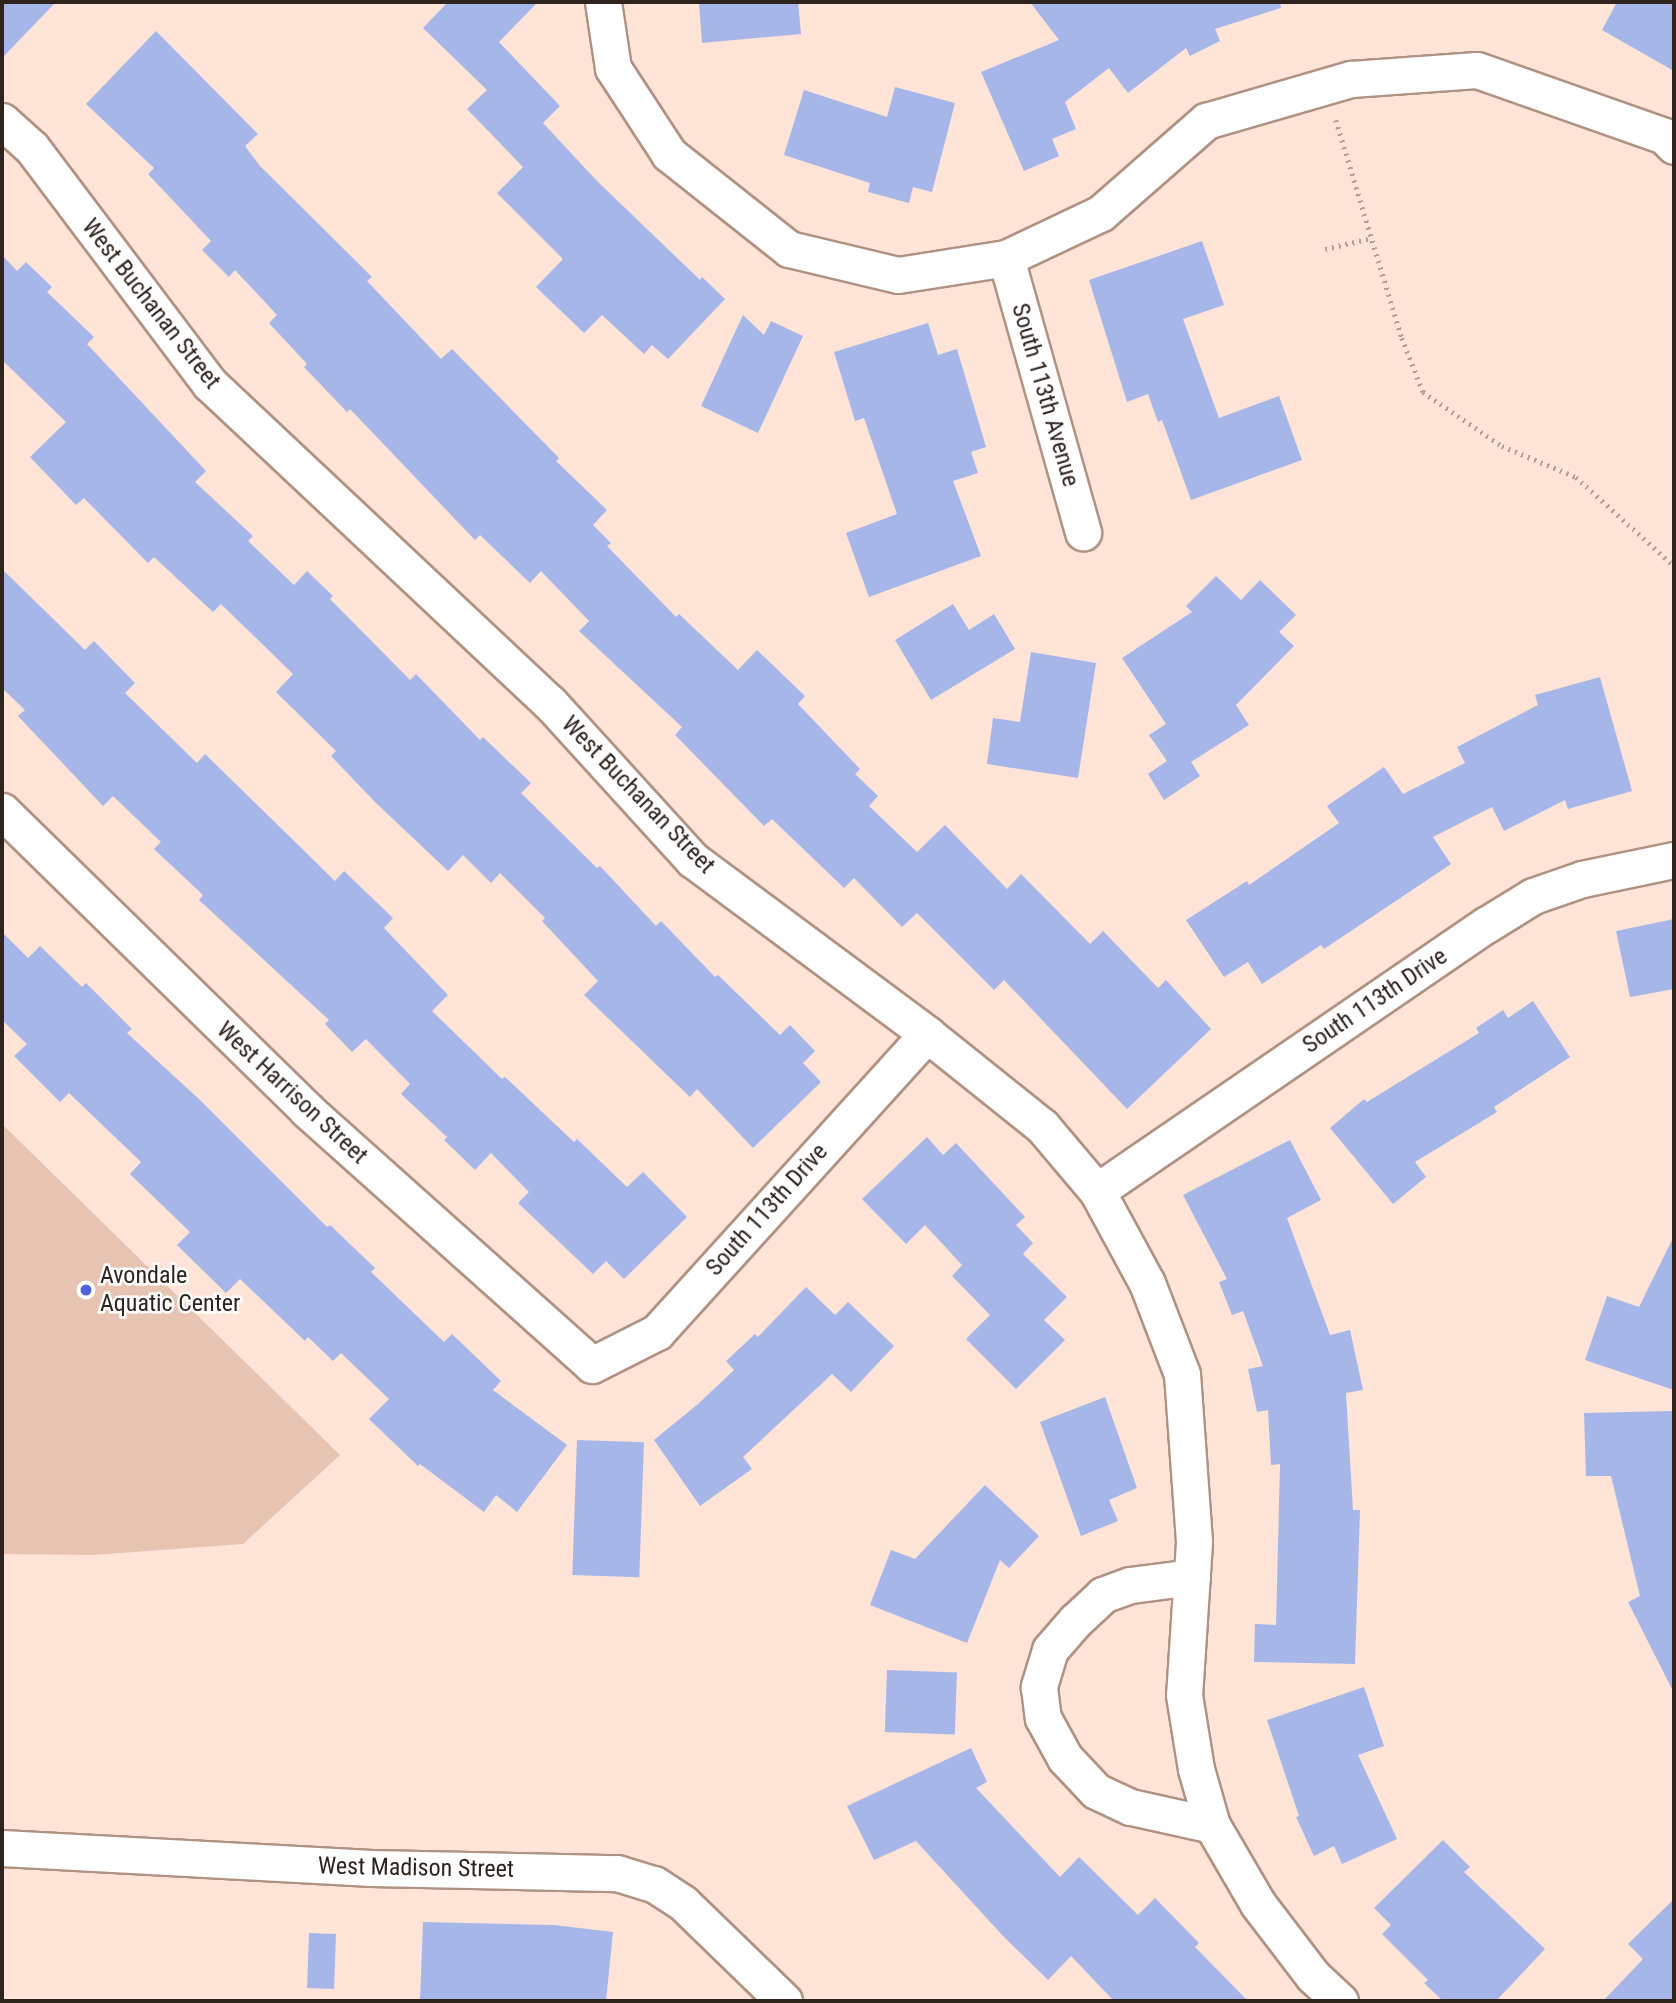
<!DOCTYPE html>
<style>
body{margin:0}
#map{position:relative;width:1676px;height:2003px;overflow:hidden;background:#ffe4d7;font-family:"Roboto Condensed",sans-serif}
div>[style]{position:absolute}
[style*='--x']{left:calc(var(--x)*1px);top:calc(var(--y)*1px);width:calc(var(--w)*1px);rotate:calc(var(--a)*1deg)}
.green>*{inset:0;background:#e7c4b2}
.building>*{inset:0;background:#a6b6e9;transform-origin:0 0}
.path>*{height:4.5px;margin-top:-2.25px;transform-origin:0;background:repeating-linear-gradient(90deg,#b49f94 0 2px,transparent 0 7px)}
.roads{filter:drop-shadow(2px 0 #b09282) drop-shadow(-2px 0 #b09282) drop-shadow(0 2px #b09282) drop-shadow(0 -2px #b09282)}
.minor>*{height:35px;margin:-17.5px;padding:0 17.5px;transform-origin:17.5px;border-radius:17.5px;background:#fff}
.dots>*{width:19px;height:19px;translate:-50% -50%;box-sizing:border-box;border:4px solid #fff;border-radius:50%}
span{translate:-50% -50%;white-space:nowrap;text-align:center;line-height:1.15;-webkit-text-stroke:5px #fff;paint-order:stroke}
.street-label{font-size:24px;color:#2f231d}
.poi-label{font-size:24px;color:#2f231d}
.left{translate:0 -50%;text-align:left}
.frame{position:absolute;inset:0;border:4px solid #2f231d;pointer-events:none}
</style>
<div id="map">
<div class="green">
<i style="clip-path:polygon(2px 1124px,340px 1455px,243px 1544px,93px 1555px,2px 1554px)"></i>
</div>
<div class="building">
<i style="clip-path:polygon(2px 2px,56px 2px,2px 58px)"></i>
<i style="clip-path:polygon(448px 2px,538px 2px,499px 42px,560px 106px,543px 123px,597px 181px,700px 280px,702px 277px,725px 299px,668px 359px,652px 345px,644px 354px,602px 315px,584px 333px,536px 287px,563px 259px,497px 193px,523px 167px,467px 109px,487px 90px,423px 28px)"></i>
<i style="clip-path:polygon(699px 2px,798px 2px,801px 34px,702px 43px)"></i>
<i style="clip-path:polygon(1030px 2px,1280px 2px,1281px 8px,1215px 29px,1220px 41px,1190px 56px,1186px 48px,1128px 93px,1109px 68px,1065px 102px,1076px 129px,1052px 139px,1059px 156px,1024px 171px,981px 72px,1059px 40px)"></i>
<i style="clip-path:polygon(1617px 2px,1674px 2px,1674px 71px,1602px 30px)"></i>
<i style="clip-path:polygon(156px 31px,258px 134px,245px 146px,260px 166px,372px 277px,367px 281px,441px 359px,452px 349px,559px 458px,556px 461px,607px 510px,593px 525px,611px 543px,607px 546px,676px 617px,679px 614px,738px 670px,757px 650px,805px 696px,798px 704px,860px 769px,855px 774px,878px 796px,869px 806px,917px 852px,945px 825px,1007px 889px,1021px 874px,1090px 944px,1103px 931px,1158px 988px,1166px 980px,1211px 1029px,1127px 1109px,1004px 980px,994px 990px,917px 913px,902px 927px,854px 878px,844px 888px,772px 819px,764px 826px,675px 735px,682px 727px,579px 631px,589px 621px,541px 571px,530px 583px,480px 535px,475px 540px,350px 409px,347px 412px,304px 367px,307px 364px,269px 323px,277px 315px,235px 270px,229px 277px,202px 250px,211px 241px,148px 174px,154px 168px,86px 104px)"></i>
<i style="clip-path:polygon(895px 87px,955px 103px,932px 192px,913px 187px,909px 203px,868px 192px,870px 183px,784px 155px,804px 90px,887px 117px)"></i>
<i style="clip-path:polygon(1202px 241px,1224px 305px,1183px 319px,1219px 418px,1279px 396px,1302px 460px,1191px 500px,1162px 420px,1158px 422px,1148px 394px,1127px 402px,1089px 280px)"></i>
<i style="clip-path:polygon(2px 255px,17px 271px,26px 262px,52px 287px,47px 292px,94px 337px,87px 344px,206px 471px,195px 482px,253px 536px,248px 541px,294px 585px,307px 571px,333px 596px,330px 599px,410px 680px,416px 674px,480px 740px,483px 737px,531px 783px,521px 793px,597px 868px,600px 866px,656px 926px,661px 921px,715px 977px,718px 975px,780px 1035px,790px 1025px,815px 1051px,803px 1063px,821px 1082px,753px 1148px,697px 1089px,690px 1097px,584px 995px,598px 981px,542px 921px,545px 918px,500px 873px,491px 883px,463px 855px,448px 871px,376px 803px,331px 756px,336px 751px,276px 692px,293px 674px,221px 604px,213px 612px,154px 557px,148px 563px,84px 498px,76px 505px,30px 457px,66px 422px,2px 360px)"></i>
<i style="clip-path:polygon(743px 315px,764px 335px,771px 321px,803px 336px,758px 433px,701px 406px)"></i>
<i style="clip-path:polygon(928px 323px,938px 355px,957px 349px,986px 447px,971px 452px,978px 473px,953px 481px,981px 556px,869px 597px,846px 533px,897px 514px,864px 418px,855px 421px,834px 352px)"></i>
<i style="clip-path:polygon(2px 569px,85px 650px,94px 641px,135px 683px,125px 693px,197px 763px,205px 754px,335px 881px,344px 871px,393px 918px,384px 928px,448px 995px,432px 1011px,502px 1079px,505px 1077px,574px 1142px,577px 1139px,627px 1187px,643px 1172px,687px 1217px,624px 1279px,606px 1261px,593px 1274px,518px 1203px,529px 1192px,491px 1153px,475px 1170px,444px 1140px,447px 1137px,401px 1094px,410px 1084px,366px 1039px,352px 1052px,325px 1024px,329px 1020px,199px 900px,203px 895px,154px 849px,161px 842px,113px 796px,103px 806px,18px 716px,25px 710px,2px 688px)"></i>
<i style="clip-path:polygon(1216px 576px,1241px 600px,1260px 580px,1296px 615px,1279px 632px,1294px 646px,1236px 705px,1249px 725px,1191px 762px,1200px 776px,1164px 800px,1148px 774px,1167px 761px,1149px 735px,1166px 724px,1122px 658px,1192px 612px,1186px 606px)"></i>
<i style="clip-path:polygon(953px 604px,969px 630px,994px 614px,1015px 649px,931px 700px,895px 640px)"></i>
<i style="clip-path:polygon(1031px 652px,1096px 663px,1078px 778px,987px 764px,993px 718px,1020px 722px)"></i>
<i style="clip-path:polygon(1600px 677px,1632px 791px,1568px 809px,1565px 800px,1504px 831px,1492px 807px,1433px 837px,1451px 864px,1324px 949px,1321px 945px,1262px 984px,1248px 962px,1224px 977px,1186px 920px,1247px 881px,1249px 885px,1339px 823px,1327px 806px,1384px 767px,1403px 794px,1465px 763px,1457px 747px,1538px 705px,1535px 695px)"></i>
<i style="clip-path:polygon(1674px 919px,1674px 989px,1630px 997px,1616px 931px)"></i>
<i style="clip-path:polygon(2px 932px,28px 958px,40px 946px,82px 987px,86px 983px,132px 1029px,127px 1033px,200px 1100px,327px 1227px,330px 1225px,375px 1268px,371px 1272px,444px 1342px,452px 1334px,501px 1381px,493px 1390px,567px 1445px,517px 1512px,496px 1495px,484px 1512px,420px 1464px,418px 1466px,369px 1419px,389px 1399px,341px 1353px,333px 1361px,308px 1337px,305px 1341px,240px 1279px,226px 1293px,177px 1245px,190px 1232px,130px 1174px,141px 1162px,69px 1093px,60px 1102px,14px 1056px,27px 1044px,2px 1020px)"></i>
<i style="clip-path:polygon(1533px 1001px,1570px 1057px,1494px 1107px,1497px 1112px,1415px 1162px,1426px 1177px,1393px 1204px,1330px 1128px,1364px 1099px,1367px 1102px,1479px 1033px,1476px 1028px,1503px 1010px,1508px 1018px)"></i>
<i style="clip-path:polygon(927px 1137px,943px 1155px,956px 1143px,1025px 1217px,1016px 1225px,1033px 1243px,1023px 1254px,1067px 1297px,1044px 1320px,1065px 1340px,1016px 1389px,966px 1339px,990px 1315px,952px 1276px,962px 1265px,925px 1225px,906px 1244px,862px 1199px)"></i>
<i style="clip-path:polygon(1290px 1140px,1321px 1200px,1287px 1218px,1330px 1335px,1350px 1330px,1363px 1390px,1346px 1393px,1353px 1510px,1360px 1510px,1355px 1664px,1254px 1662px,1255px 1624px,1276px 1625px,1280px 1464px,1271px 1465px,1268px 1410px,1257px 1412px,1248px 1369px,1263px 1366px,1243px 1311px,1232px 1315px,1219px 1282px,1227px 1279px,1183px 1195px)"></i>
<i style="clip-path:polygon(1674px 1236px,1674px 1390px,1585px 1360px,1607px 1296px,1639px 1307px)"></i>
<i style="clip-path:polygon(806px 1287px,835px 1315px,848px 1302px,894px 1346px,851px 1392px,832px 1374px,743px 1457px,752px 1469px,700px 1506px,654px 1440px,698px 1404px,734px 1370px,726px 1361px,755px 1334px,758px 1337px)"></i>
<i style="clip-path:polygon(1105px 1397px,1137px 1488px,1109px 1500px,1118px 1521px,1081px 1536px,1040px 1422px)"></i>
<i style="clip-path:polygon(1674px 1411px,1674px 1693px,1628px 1602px,1640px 1596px,1611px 1476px,1586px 1476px,1584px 1413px)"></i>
<i style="left:577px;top:1440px;width:67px;height:135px;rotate:2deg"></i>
<i style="clip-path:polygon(985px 1485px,1039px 1536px,1009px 1568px,1000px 1560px,967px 1643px,870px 1605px,891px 1550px,915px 1559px)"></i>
<i style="left:887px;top:1670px;width:70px;height:62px;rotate:2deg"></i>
<i style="clip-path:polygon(1364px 1687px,1384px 1746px,1358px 1755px,1397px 1839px,1342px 1864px,1334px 1846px,1314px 1856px,1296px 1817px,1299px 1816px,1267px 1720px)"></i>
<i style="clip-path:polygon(971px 1748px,987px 1782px,976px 1788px,1060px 1877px,1079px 1857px,1138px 1915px,1155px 1898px,1199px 1943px,1195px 1947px,1248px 2001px,1114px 2001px,1071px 1956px,1048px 1980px,1003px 1936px,916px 1841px,874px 1860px,847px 1806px)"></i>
<i style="clip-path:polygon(1443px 1840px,1470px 1867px,1464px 1872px,1545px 1949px,1496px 2001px,1443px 2001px,1424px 1983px,1428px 1980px,1382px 1934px,1391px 1925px,1374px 1908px)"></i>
<i style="clip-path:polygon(1674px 1899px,1674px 2001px,1603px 2001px,1643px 1959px,1628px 1944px)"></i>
<i style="clip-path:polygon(423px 1922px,554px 1925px,613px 1932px,606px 2001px,420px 2001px)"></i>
<i style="left:309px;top:1933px;width:27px;height:55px;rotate:2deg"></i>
</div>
<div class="path">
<i style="--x:1336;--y:120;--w:228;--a:73.2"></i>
<i style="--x:1402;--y:338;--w:58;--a:68.7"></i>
<i style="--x:1423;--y:392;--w:96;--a:34.4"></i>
<i style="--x:1502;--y:446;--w:80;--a:22.7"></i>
<i style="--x:1576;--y:477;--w:132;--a:42.2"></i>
<i style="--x:1325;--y:249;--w:48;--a:-13.2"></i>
</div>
<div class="roads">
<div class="minor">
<i style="--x:603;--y:2;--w:67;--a:81.4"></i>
<i style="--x:613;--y:68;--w:103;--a:56.9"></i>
<i style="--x:669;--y:154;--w:153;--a:38.4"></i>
<i style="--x:789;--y:249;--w:112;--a:13.4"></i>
<i style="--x:898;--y:275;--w:109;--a:-8.9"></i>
<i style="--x:1006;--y:258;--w:105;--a:-25.3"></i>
<i style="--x:1101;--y:213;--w:140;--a:-41.2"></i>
<i style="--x:1206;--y:121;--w:151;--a:-16.2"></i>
<i style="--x:1351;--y:79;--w:126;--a:-4.1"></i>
<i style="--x:1477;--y:70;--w:198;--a:19.4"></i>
<i style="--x:1664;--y:136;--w:14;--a:45"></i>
<i style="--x:2;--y:121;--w:40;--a:42"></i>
<i style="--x:32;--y:148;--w:296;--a:53"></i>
<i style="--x:210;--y:384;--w:466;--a:43.2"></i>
<i style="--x:550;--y:703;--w:212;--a:47.7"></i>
<i style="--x:693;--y:860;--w:292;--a:36.6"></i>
<i style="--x:927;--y:1034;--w:147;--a:38.7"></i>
<i style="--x:1042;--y:1126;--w:85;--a:49.8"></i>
<i style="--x:1097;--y:1191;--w:105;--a:61.5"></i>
<i style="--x:1147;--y:1283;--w:97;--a:69"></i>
<i style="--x:1182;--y:1374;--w:168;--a:85.9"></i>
<i style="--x:1194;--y:1542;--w:153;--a:93.7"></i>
<i style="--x:1184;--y:1695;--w:75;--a:80.8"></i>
<i style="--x:1196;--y:1769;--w:58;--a:74.1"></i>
<i style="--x:1212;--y:1825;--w:91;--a:59.8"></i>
<i style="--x:1258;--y:1904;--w:91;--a:52.6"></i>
<i style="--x:1313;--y:1976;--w:37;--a:43"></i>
<i style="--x:1006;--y:258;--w:285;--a:74.3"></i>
<i style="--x:2;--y:811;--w:427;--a:44.4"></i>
<i style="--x:307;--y:1110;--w:382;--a:41.8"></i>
<i style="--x:592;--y:1365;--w:73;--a:-26.9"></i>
<i style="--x:657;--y:1332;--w:402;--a:-47.8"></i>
<i style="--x:1097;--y:1191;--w:471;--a:-34.4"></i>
<i style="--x:1486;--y:925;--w:55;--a:-31.7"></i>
<i style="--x:1533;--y:896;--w:52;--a:-19.1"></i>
<i style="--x:1582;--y:879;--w:94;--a:-11.7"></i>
<i style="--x:1192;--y:1577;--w:63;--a:172.6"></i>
<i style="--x:1130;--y:1585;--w:29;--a:160"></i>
<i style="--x:1103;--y:1595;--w:38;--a:137"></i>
<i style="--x:1075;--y:1621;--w:38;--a:131"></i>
<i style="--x:1050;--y:1650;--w:39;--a:107"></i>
<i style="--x:1039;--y:1687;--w:31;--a:83"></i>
<i style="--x:1043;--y:1718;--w:46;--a:61.2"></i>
<i style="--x:1065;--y:1758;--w:45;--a:46.8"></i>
<i style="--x:1096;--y:1791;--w:38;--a:25"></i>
<i style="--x:1131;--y:1807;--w:83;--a:12.5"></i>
<i style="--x:2;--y:1848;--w:370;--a:3.1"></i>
<i style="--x:371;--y:1868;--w:246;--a:1.2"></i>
<i style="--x:617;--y:1873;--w:39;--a:17"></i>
<i style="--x:654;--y:1884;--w:35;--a:33"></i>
<i style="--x:683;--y:1903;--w:141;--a:44.1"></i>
</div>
</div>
<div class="dots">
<i style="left:86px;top:1290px;background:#4e64d9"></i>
</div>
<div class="street-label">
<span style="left:151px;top:304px;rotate:52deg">West Buchanan Street</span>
<span style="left:1045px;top:395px;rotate:74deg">South 113th Avenue</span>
<span style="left:638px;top:795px;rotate:46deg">West Buchanan Street</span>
<span style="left:1375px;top:1001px;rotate:-34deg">South 113th Drive</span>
<span style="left:292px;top:1093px;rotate:43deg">West Harrison Street</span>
<span style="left:767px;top:1210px;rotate:-48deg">South 113th Drive</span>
<span style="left:416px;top:1868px;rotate:1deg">West Madison Street</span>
</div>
<div class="poi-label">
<span class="left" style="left:100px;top:1290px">Avondale<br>Aquatic Center</span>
</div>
<div class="frame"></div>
</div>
